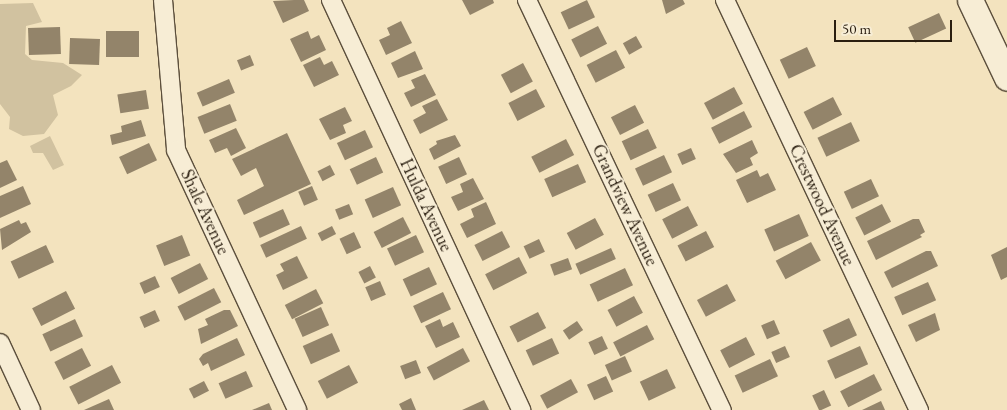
<!DOCTYPE html>
<style>
body{margin:0}
#map{position:relative;width:1007px;height:410px;overflow:hidden;background:#f3e3be;font-family:"EB Garamond",serif}
div>[style]{position:absolute}
[style*='--x']{left:calc(var(--x)*1px);top:calc(var(--y)*1px);width:calc(var(--w)*1px);rotate:calc(var(--a)*1deg)}
.green>*{inset:0;background:#d1c2a0}
.building>*{inset:0;background:#93846a;transform-origin:0 0}
.roads{filter:drop-shadow(1px 0 #5c4f3c) drop-shadow(-1px 0 #5c4f3c) drop-shadow(0 1px #5c4f3c) drop-shadow(0 -1px #5c4f3c)}
.minor>*{height:18px;margin:-9px;padding:0 9px;transform-origin:9px;border-radius:9px;background:#f7edd5}
.secondary>*{height:25px;margin:-12.5px;padding:0 12.5px;transform-origin:12.5px;border-radius:12.5px;background:#f7edd5}
span{translate:-50% -50%;white-space:nowrap;text-align:center;line-height:1.15;-webkit-text-stroke:4px #f7edd5;paint-order:stroke}
.street-label{font-size:18px;color:#2a1e10}
.scale{position:absolute;left:834px;top:20px;width:118px;height:22px;box-sizing:border-box;border:2px solid #2a1e10;border-top:0;padding-left:6px;font-size:15px;line-height:18px;white-space:nowrap;color:#2a1e10;-webkit-text-stroke:4px #f7edd5;paint-order:stroke}
</style>
<div id="map">
<div class="green">
<i style="clip-path:polygon(33px 3px,42px 22px,26px 26px,25px 54px,32px 60px,63px 63px,82px 75px,71px 86px,53px 95px,58px 115px,44px 134px,23px 136px,9px 129px,10px 117px,0 104px,0 4px)"></i>
<i style="clip-path:polygon(50px 136px,64px 165px,53px 170px,43px 153px,33px 153px,30px 146px)"></i>
</div>
<div class="building">
<i style="clip-path:polygon(294px 0,304px 0,309px 11px,283px 23px,273px 1px)"></i>
<i style="clip-path:polygon(462px 0,493px 0,494px 3px,470px 15px)"></i>
<i style="left:587px;top:0;width:19px;height:29px;rotate:65deg"></i>
<i style="clip-path:polygon(662px 0,683px 0,685px 4px,666px 14px)"></i>
<i style="left:939px;top:13px;width:17px;height:34px;rotate:65deg"></i>
<i style="clip-path:polygon(401px 21px,412px 43px,386px 55px,379px 40px,390px 35px,387px 28px)"></i>
<i style="left:598px;top:26px;width:20px;height:30px;rotate:63deg"></i>
<i style="left:60px;top:27px;width:27px;height:32px;rotate:88deg"></i>
<i style="left:106px;top:31px;width:33px;height:26px"></i>
<i style="clip-path:polygon(308px 31px,311px 39px,319px 35px,326px 50px,301px 62px,290px 39px)"></i>
<i style="left:636px;top:36px;width:13px;height:15px;rotate:61deg"></i>
<i style="left:100px;top:39px;width:26px;height:30px;rotate:92deg"></i>
<i style="left:807px;top:47px;width:21px;height:30px;rotate:65deg"></i>
<i style="left:616px;top:50px;width:20px;height:33px;rotate:63deg"></i>
<i style="clip-path:polygon(415px 51px,423px 69px,398px 78px,391px 63px)"></i>
<i style="left:250px;top:55px;width:11px;height:14px;rotate:68deg"></i>
<i style="clip-path:polygon(320px 57px,324px 65px,332px 61px,339px 75px,314px 87px,303px 65px)"></i>
<i style="left:523px;top:63px;width:21px;height:25px;rotate:62deg"></i>
<i style="clip-path:polygon(425px 74px,436px 95px,411px 107px,404px 93px,415px 88px,411px 80px)"></i>
<i style="left:229px;top:79px;width:15px;height:35px;rotate:67deg"></i>
<i style="left:734px;top:87px;width:19px;height:34px;rotate:62deg"></i>
<i style="left:536px;top:89px;width:20px;height:31px;rotate:63deg"></i>
<i style="left:146px;top:90px;width:19px;height:29px;rotate:81deg"></i>
<i style="left:833px;top:97px;width:20px;height:33px;rotate:63deg"></i>
<i style="clip-path:polygon(437px 99px,448px 120px,420px 134px,413px 120px,426px 113px,422px 106px)"></i>
<i style="left:230px;top:104px;width:18px;height:35px;rotate:68deg"></i>
<i style="left:635px;top:105px;width:20px;height:27px;rotate:63deg"></i>
<i style="clip-path:polygon(345px 107px,352px 121px,343px 125px,346px 133px,330px 140px,319px 119px)"></i>
<i style="left:744px;top:111px;width:18px;height:37px;rotate:63deg"></i>
<i style="clip-path:polygon(141px 120px,146px 136px,112px 145px,110px 135px,122px 132px,121px 126px)"></i>
<i style="left:851px;top:122px;width:21px;height:37px;rotate:65deg"></i>
<i style="clip-path:polygon(236px 128px,246px 148px,231px 156px,227px 148px,215px 153px,209px 140px)"></i>
<i style="left:648px;top:129px;width:21px;height:29px;rotate:65deg"></i>
<i style="left:365px;top:130px;width:19px;height:31px;rotate:65deg"></i>
<i style="clip-path:polygon(287px 133px,311px 184px,244px 215px,237px 200px,264px 186px,256px 168px,241px 176px,232px 159px)"></i>
<i style="clip-path:polygon(455px 135px,461px 146px,434px 160px,429px 149px,437px 144px,436px 141px)"></i>
<i style="left:566px;top:139px;width:18px;height:39px;rotate:63deg"></i>
<i style="clip-path:polygon(752px 140px,758px 153px,750px 158px,753px 165px,736px 173px,723px 154px)"></i>
<i style="left:149px;top:143px;width:19px;height:33px;rotate:65deg"></i>
<i style="left:691px;top:148px;width:12px;height:15px;rotate:66deg"></i>
<i style="left:664px;top:155px;width:19px;height:32px;rotate:65deg"></i>
<i style="left:376px;top:157px;width:17px;height:29px;rotate:65deg"></i>
<i style="left:459px;top:157px;width:19px;height:23px;rotate:65deg"></i>
<i style="clip-path:polygon(7px 160px,17px 180px,0 188px,0 163px)"></i>
<i style="left:578px;top:164px;width:20px;height:37px;rotate:66deg"></i>
<i style="left:330px;top:165px;width:11px;height:14px;rotate:63deg"></i>
<i style="clip-path:polygon(757px 170px,760px 177px,768px 173px,776px 190px,747px 203px,736px 180px)"></i>
<i style="clip-path:polygon(473px 178px,484px 199px,458px 211px,451px 197px,463px 192px,460px 184px)"></i>
<i style="left:871px;top:179px;width:19px;height:30px;rotate:65deg"></i>
<i style="left:673px;top:183px;width:19px;height:28px;rotate:65deg"></i>
<i style="clip-path:polygon(23px 186px,31px 204px,0 218px,0 196px)"></i>
<i style="left:312px;top:186px;width:15px;height:15px;rotate:67deg"></i>
<i style="left:393px;top:187px;width:20px;height:31px;rotate:66deg"></i>
<i style="clip-path:polygon(486px 202px,496px 224px,467px 238px,460px 224px,474px 217px,471px 209px)"></i>
<i style="left:349px;top:204px;width:11px;height:15px;rotate:68deg"></i>
<i style="left:882px;top:204px;width:20px;height:30px;rotate:63deg"></i>
<i style="left:688px;top:206px;width:22px;height:29px;rotate:63deg"></i>
<i style="left:283px;top:209px;width:17px;height:33px;rotate:66deg"></i>
<i style="left:799px;top:214px;width:24px;height:38px;rotate:66deg"></i>
<i style="left:403px;top:217px;width:18px;height:33px;rotate:63deg"></i>
<i style="left:595px;top:218px;width:19px;height:32px;rotate:62deg"></i>
<i style="clip-path:polygon(913px 219px,919px 219px,925px 232px,920px 235px,922px 237px,876px 260px,867px 241px)"></i>
<i style="clip-path:polygon(19px 220px,21px 224px,26px 222px,31px 232px,2px 250px,0 229px)"></i>
<i style="left:301px;top:226px;width:14px;height:45px;rotate:65deg"></i>
<i style="left:332px;top:226px;width:9px;height:16px;rotate:63deg"></i>
<i style="left:502px;top:231px;width:18px;height:31px;rotate:63deg"></i>
<i style="left:706px;top:231px;width:18px;height:32px;rotate:63deg"></i>
<i style="left:354px;top:232px;width:17px;height:16px;rotate:65deg"></i>
<i style="left:182px;top:235px;width:22px;height:28px;rotate:68deg"></i>
<i style="left:416px;top:235px;width:19px;height:32px;rotate:65deg"></i>
<i style="left:539px;top:239px;width:14px;height:17px;rotate:65deg"></i>
<i style="left:811px;top:242px;width:21px;height:40px;rotate:62deg"></i>
<i style="left:46px;top:245px;width:19px;height:39px;rotate:65deg"></i>
<i style="clip-path:polygon(1007px 247px,1007px 277px,1001px 280px,991px 255px)"></i>
<i style="left:611px;top:248px;width:12px;height:39px;rotate:66deg"></i>
<i style="clip-path:polygon(926px 251px,931px 251px,938px 266px,892px 288px,884px 272px)"></i>
<i style="clip-path:polygon(297px 256px,308px 278px,283px 290px,276px 275px,284px 271px,280px 264px)"></i>
<i style="left:519px;top:257px;width:18px;height:38px;rotate:63deg"></i>
<i style="left:568px;top:258px;width:12px;height:19px;rotate:70deg"></i>
<i style="left:200px;top:263px;width:18px;height:33px;rotate:63deg"></i>
<i style="left:370px;top:266px;width:13px;height:13px;rotate:63deg"></i>
<i style="left:429px;top:267px;width:19px;height:29px;rotate:65deg"></i>
<i style="left:625px;top:268px;width:19px;height:39px;rotate:65deg"></i>
<i style="left:155px;top:276px;width:12px;height:17px;rotate:66deg"></i>
<i style="left:380px;top:281px;width:15px;height:16px;rotate:67deg"></i>
<i style="left:928px;top:282px;width:20px;height:37px;rotate:66deg"></i>
<i style="left:727px;top:284px;width:19px;height:34px;rotate:62deg"></i>
<i style="left:214px;top:288px;width:16px;height:41px;rotate:63deg"></i>
<i style="left:316px;top:289px;width:16px;height:35px;rotate:63deg"></i>
<i style="left:66px;top:291px;width:20px;height:38px;rotate:63deg"></i>
<i style="left:443px;top:292px;width:19px;height:33px;rotate:65deg"></i>
<i style="left:634px;top:296px;width:19px;height:30px;rotate:62deg"></i>
<i style="left:321px;top:307px;width:20px;height:29px;rotate:66deg"></i>
<i style="left:155px;top:310px;width:12px;height:17px;rotate:66deg"></i>
<i style="clip-path:polygon(224px 310px,230px 310px,238px 326px,201px 344px,198px 329px,208px 325px,205px 319px)"></i>
<i style="left:538px;top:312px;width:18px;height:32px;rotate:63deg"></i>
<i style="clip-path:polygon(935px 313px,940px 330px,916px 342px,908px 325px)"></i>
<i style="left:849px;top:318px;width:19px;height:29px;rotate:65deg"></i>
<i style="left:75px;top:319px;width:19px;height:36px;rotate:65deg"></i>
<i style="clip-path:polygon(440px 319px,443px 327px,453px 322px,460px 337px,436px 348px,425px 326px)"></i>
<i style="left:774px;top:320px;width:15px;height:14px;rotate:67deg"></i>
<i style="left:577px;top:321px;width:11px;height:17px;rotate:56deg"></i>
<i style="left:647px;top:325px;width:16px;height:38px;rotate:63deg"></i>
<i style="left:332px;top:333px;width:20px;height:32px;rotate:66deg"></i>
<i style="left:602px;top:336px;width:14px;height:15px;rotate:65deg"></i>
<i style="left:746px;top:337px;width:20px;height:29px;rotate:63deg"></i>
<i style="clip-path:polygon(237px 338px,245px 355px,211px 371px,208px 363px,203px 366px,199px 359px,203px 354px)"></i>
<i style="left:552px;top:338px;width:17px;height:29px;rotate:65deg"></i>
<i style="left:785px;top:346px;width:12px;height:15px;rotate:66deg"></i>
<i style="left:860px;top:346px;width:20px;height:36px;rotate:66deg"></i>
<i style="left:82px;top:348px;width:20px;height:31px;rotate:63deg"></i>
<i style="left:463px;top:348px;width:15px;height:41px;rotate:62deg"></i>
<i style="left:625px;top:356px;width:17px;height:22px;rotate:66deg"></i>
<i style="left:770px;top:359px;width:19px;height:39px;rotate:65deg"></i>
<i style="left:416px;top:360px;width:14px;height:17px;rotate:69deg"></i>
<i style="left:112px;top:365px;width:20px;height:48px;rotate:63deg"></i>
<i style="left:349px;top:365px;width:20px;height:35px;rotate:63deg"></i>
<i style="left:667px;top:369px;width:21px;height:30px;rotate:65deg"></i>
<i style="left:246px;top:371px;width:17px;height:30px;rotate:66deg"></i>
<i style="left:874px;top:374px;width:18px;height:38px;rotate:63deg"></i>
<i style="left:606px;top:376px;width:17px;height:21px;rotate:65deg"></i>
<i style="left:571px;top:379px;width:15px;height:35px;rotate:62deg"></i>
<i style="left:204px;top:381px;width:11px;height:17px;rotate:63deg"></i>
<i style="left:824px;top:390px;width:17px;height:13px;rotate:65deg"></i>
<i style="clip-path:polygon(411px 398px,416px 410px,402px 410px,399px 404px)"></i>
<i style="clip-path:polygon(109px 399px,114px 410px,84px 410px)"></i>
<i style="clip-path:polygon(484px 400px,489px 410px,462px 410px)"></i>
<i style="clip-path:polygon(881px 401px,885px 410px,862px 410px)"></i>
<i style="clip-path:polygon(269px 403px,272px 410px,252px 410px)"></i>
</div>
<div class="roads">
<div class="minor">
<i style="--x:163;--y:0;--w:151;--a:85"></i>
<i style="--x:176;--y:150;--w:287;--a:65"></i>
<i style="--x:331;--y:0;--w:452;--a:65.1"></i>
<i style="--x:527;--y:0;--w:454;--a:64.6"></i>
<i style="--x:725;--y:0;--w:454;--a:64.7"></i>
<i style="--x:0;--y:343;--w:74;--a:65.2"></i>
</div>
<div class="secondary">
<i style="--x:970;--y:0;--w:86;--a:64.6"></i>
</div>
</div>
<div class="street-label">
<span style="left:426px;top:205px;rotate:65deg">Hulda Avenue</span>
<span style="left:625px;top:205px;rotate:65deg">Grandview Avenue</span>
<span style="left:822px;top:205px;rotate:65deg">Crestwood Avenue</span>
<span style="left:205px;top:212px;rotate:65deg">Shale Avenue</span>
</div>
<div class="scale">50 m</div>
</div>
